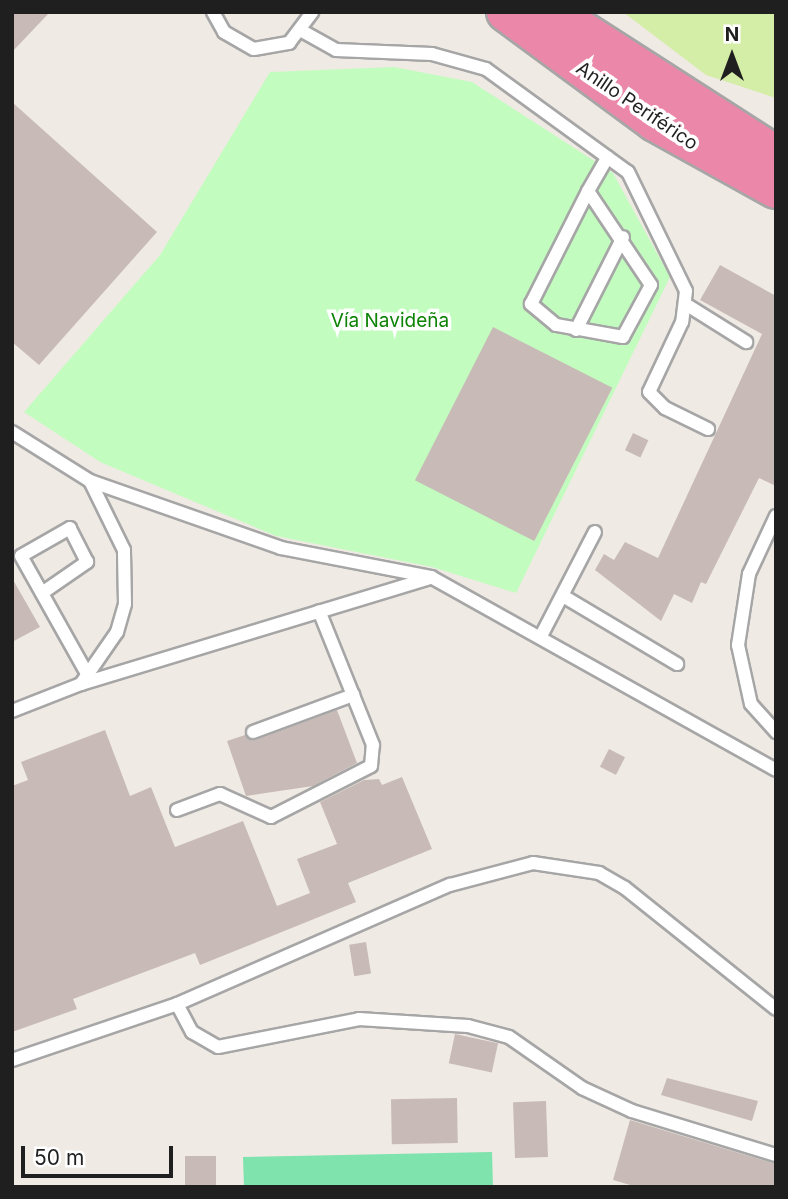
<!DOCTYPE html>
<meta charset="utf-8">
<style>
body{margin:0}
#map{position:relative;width:788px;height:1199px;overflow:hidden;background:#f0eae4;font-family:Inter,sans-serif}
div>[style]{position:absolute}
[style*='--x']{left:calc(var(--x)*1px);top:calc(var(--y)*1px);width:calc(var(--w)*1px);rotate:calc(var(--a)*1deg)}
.grass>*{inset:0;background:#d4eda7}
.park>*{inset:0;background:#c3fcbf}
.pitch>*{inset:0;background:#7ee3ad}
.building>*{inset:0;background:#c8bbb7;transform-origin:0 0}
.roads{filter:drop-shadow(2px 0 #a6a6a6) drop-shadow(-2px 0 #a6a6a6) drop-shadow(0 2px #a6a6a6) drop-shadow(0 -2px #a6a6a6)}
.lane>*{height:12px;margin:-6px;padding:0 6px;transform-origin:6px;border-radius:6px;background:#fff}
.highway>*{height:38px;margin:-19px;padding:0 19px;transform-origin:19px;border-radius:19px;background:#eb88a9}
span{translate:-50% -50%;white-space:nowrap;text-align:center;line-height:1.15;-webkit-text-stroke:7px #fff;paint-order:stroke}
.street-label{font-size:19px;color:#1f1f1f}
.park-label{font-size:19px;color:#0e8306}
.frame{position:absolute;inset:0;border:14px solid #1f1f1f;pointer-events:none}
.north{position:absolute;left:697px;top:21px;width:70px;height:70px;-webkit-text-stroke:5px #fff;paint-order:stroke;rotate:0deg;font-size:19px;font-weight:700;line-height:28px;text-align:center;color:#1f1f1f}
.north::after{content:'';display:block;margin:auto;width:24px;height:32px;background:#1f1f1f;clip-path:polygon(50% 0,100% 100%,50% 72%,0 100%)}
.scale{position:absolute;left:21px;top:1146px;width:152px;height:32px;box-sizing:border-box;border:4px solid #1f1f1f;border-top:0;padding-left:9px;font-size:21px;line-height:24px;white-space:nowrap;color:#1f1f1f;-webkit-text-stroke:5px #fff;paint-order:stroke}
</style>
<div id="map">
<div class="grass">
<i style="clip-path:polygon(623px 12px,776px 12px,776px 98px,706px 75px)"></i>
</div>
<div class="park">
<i style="clip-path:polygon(394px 67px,472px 82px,613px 173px,670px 277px,516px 593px,432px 567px,276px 536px,100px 462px,24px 412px,160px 255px,270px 72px)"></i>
</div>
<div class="pitch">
<i style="clip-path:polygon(492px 1152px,493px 1187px,244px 1187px,243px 1157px)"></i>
</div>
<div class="building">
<i style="clip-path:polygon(12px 12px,50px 12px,12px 52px)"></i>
<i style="clip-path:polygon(12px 102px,157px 232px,39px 365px,12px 342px)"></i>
<i style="clip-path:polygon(720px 265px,776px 296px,776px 486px,759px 478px,706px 584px,701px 582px,692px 603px,674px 594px,661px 621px,595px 570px,604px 554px,614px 560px,625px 542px,658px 558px,762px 334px,700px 300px)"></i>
<i style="left:493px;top:327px;width:134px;height:172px;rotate:27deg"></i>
<i style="left:633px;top:433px;width:17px;height:19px;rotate:25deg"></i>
<i style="clip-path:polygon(12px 578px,40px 627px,12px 642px)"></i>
<i style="clip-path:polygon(337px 710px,357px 763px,313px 786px,246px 796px,227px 741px,245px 735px,256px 740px)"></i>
<i style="clip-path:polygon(105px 730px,130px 796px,151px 787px,175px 847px,243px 821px,277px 906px,310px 893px,297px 859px,337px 844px,320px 802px,364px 780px,379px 779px,382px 785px,402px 777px,432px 849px,348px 883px,356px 902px,200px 965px,195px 953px,73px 999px,77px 1009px,12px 1032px,12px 786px,28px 780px,21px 762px)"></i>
<i style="left:609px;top:749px;width:18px;height:20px;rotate:27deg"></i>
<i style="left:366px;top:942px;width:32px;height:17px;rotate:81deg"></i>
<i style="left:455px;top:1034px;width:44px;height:30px;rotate:12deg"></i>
<i style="clip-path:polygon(667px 1078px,758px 1101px,752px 1121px,661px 1095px)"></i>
<i style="left:457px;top:1098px;width:45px;height:66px;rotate:89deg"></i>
<i style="left:546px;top:1101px;width:56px;height:33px;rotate:88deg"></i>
<i style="clip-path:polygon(630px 1120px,776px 1164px,776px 1187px,637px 1187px,613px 1180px)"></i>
<i style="left:185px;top:1156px;width:31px;height:31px"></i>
</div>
<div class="roads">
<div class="lane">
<i style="--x:213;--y:12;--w:23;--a:61"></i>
<i style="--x:224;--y:32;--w:34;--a:30"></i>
<i style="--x:254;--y:49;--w:36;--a:-10"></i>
<i style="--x:289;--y:43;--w:39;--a:-53"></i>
<i style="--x:302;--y:31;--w:39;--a:29"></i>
<i style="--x:336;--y:50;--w:96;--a:2.4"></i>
<i style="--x:432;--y:54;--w:56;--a:15.5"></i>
<i style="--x:486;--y:69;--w:175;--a:36"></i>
<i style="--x:628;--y:172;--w:132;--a:64"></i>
<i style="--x:686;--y:291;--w:31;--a:97"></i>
<i style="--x:682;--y:322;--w:77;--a:115.2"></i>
<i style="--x:649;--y:392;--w:23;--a:45"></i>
<i style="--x:665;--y:408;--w:48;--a:26"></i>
<i style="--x:588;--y:191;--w:113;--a:56.2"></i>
<i style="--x:651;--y:285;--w:59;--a:118.3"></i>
<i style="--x:623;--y:337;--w:68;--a:-169.8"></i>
<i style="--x:556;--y:325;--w:33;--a:-140"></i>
<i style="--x:531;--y:304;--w:127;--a:-63.2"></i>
<i style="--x:588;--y:191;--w:39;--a:-60"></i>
<i style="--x:687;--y:305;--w:70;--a:32.1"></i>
<i style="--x:576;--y:330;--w:104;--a:-63.2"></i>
<i style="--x:12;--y:432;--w:92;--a:32.1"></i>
<i style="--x:90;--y:481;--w:202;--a:19.3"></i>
<i style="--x:281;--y:548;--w:153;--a:10.9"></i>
<i style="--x:431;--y:577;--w:395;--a:29.2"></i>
<i style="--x:776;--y:516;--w:64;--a:115"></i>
<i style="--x:749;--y:574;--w:72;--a:98.8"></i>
<i style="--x:738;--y:645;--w:60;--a:77.6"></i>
<i style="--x:751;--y:704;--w:38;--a:48"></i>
<i style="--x:42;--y:593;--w:55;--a:-34.6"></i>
<i style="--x:87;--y:562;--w:38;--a:-117"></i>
<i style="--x:70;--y:528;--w:56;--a:150.3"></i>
<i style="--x:21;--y:556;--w:133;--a:60.7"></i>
<i style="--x:563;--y:596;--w:133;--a:30.8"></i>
<i style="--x:541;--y:636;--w:117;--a:-62.6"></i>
<i style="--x:81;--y:684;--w:364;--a:-16.9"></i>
<i style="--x:12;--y:711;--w:74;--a:-21.4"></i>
<i style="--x:81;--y:684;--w:63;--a:-55.3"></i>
<i style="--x:117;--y:632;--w:29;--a:-74"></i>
<i style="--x:125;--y:604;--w:54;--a:-91.1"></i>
<i style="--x:124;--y:550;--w:77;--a:-116.2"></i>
<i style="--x:253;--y:732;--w:107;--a:-20.3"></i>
<i style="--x:177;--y:810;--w:46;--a:-20.4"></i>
<i style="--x:220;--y:794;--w:56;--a:24.3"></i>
<i style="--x:271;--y:817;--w:112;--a:-27"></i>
<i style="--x:371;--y:766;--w:21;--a:-85"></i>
<i style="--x:373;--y:745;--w:144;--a:-111.9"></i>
<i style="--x:177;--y:1004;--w:32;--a:62"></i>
<i style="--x:192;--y:1032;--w:30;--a:30"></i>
<i style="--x:218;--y:1047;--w:144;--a:-11.2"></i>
<i style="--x:359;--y:1019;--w:109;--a:3.7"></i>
<i style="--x:468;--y:1026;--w:42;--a:15"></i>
<i style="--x:509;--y:1037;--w:89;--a:34.9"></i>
<i style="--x:582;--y:1088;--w:55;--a:24.7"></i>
<i style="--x:632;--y:1111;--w:151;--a:17"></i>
<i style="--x:12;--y:1060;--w:174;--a:-18.7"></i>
<i style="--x:177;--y:1004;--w:298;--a:-23.6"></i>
<i style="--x:450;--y:885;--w:86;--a:-14.8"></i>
<i style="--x:533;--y:863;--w:67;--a:8.6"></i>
<i style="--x:599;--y:873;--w:30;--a:30"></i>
<i style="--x:625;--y:888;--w:193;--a:38.7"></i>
</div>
<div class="highway">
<i style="--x:506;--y:12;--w:185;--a:36.4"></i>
<i style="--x:655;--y:122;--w:138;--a:29"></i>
<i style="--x:553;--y:12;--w:265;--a:32.7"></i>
</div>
</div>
<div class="street-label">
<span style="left:637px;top:106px;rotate:34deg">Anillo Periférico</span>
</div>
<div class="park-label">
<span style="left:390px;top:321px">Vía Navideña</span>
</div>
<div class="frame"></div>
<div class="north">N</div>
<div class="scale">50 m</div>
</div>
